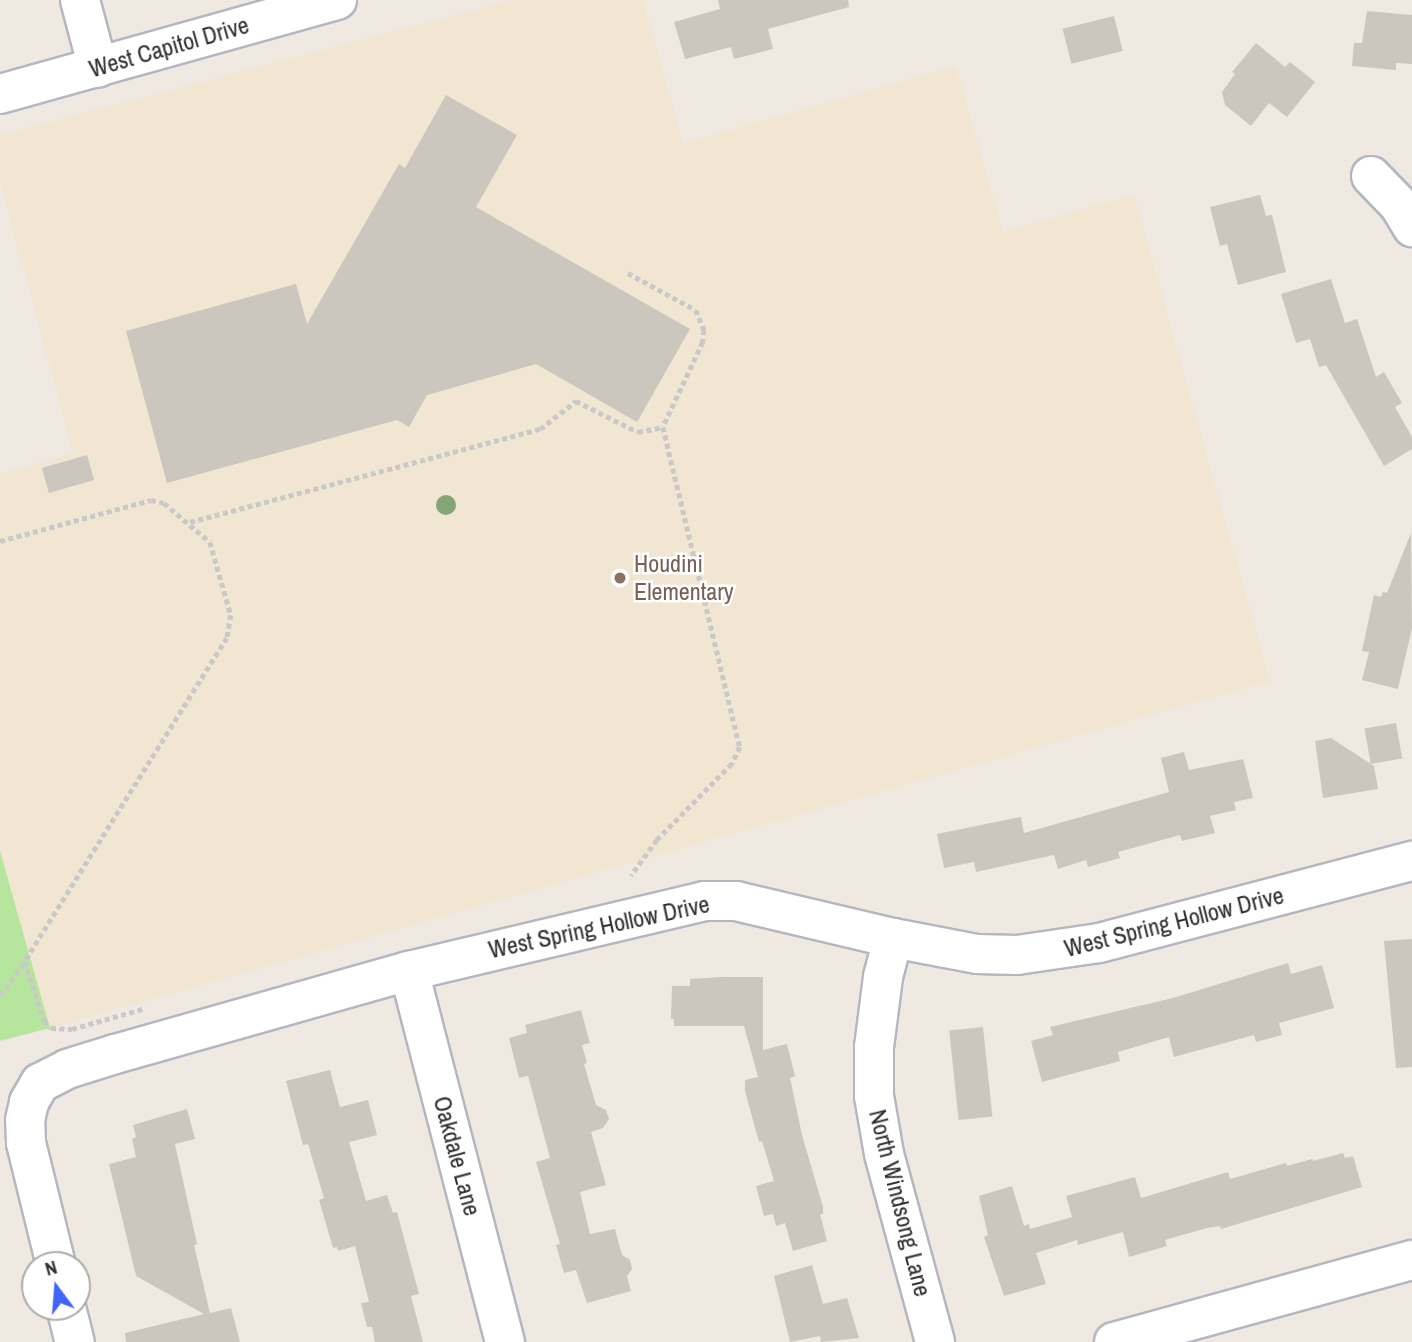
<!DOCTYPE html>
<style>
body{margin:0}
#map{position:relative;width:1412px;height:1342px;overflow:hidden;background:#efe9e1;font-family:"Archivo Narrow",sans-serif}
div>[style]{position:absolute}
[style*='--x']{left:calc(var(--x)*1px);top:calc(var(--y)*1px);width:calc(var(--w)*1px);rotate:calc(var(--a)*1deg)}
.education>*{inset:0;background:#f0e6d1}
.green>*{inset:0;background:#b6e59e}
.building>*{inset:0;background:#cbc7bf;transform-origin:0 0}
.path>*{height:4.5px;margin-top:-2.25px;transform-origin:0;background:repeating-linear-gradient(90deg,#c9c9c9 0 5px,transparent 0 8.5px)}
.roads{filter:drop-shadow(2px 0 #b4b7c1) drop-shadow(-2px 0 #b4b7c1) drop-shadow(0 2px #b4b7c1) drop-shadow(0 -2px #b4b7c1)}
.minor>*{height:38px;margin:-19px;padding:0 19px;transform-origin:19px;border-radius:19px;background:#fff}
.trees>*{width:20px;height:20px;margin:-10px;border-radius:50%;background:#84a574}
.dots>*{width:19px;height:19px;translate:-50% -50%;box-sizing:border-box;border:4px solid #fff;border-radius:50%}
span{translate:-50% -50%;white-space:nowrap;text-align:center;line-height:1.15;-webkit-text-stroke:5px #fff;paint-order:stroke}
.street-label{font-size:24px;color:#2e2e2e}
.education-label{font-size:24px;color:#785e54}
.left{translate:0 -50%;text-align:left}
.north{position:absolute;left:21px;top:1251px;width:70px;height:70px;box-sizing:border-box;background:#fff;border:2px solid #ababab;border-radius:50%;rotate:344deg;font-size:19px;font-weight:700;line-height:28px;text-align:center;color:#2e2e2e}
.north::after{content:'';display:block;margin:auto;width:24px;height:32px;background:#4264fb;clip-path:polygon(50% 0,100% 100%,50% 72%,0 100%)}
</style>
<div id="map">
<div class="education">
<i style="clip-path:polygon(512px 0,643px 0,683px 143px,956px 66px,1003px 232px,1134px 195px,1270px 681px,50px 1028px,0 850px,0 474px,73px 453px,0 181px,0 135px)"></i>
</div>
<div class="green">
<i style="clip-path:polygon(0 851px,50px 1028px,0 1041px)"></i>
</div>
<div class="building">
<i style="clip-path:polygon(718px 0,848px 0,849px 7px,768px 29px,773px 49px,734px 59px,731px 47px,685px 59px,674px 22px,720px 9px)"></i>
<i style="clip-path:polygon(1367px 11px,1412px 15px,1412px 64px,1396px 63px,1396px 70px,1352px 66px,1354px 43px,1362px 43px)"></i>
<i style="left:1114px;top:16px;width:36px;height:53px;rotate:76deg"></i>
<i style="clip-path:polygon(1256px 43px,1285px 67px,1290px 62px,1315px 82px,1287px 117px,1269px 103px,1251px 126px,1225px 105px,1222px 92px,1235px 74px,1232px 72px)"></i>
<i style="clip-path:polygon(446px 95px,517px 135px,476px 207px,690px 329px,637px 422px,536px 364px,427px 395px,409px 427px,397px 420px,167px 483px,126px 331px,296px 284px,307px 324px,399px 164px,405px 168px)"></i>
<i style="clip-path:polygon(1260px 195px,1266px 216px,1272px 215px,1286px 272px,1238px 285px,1227px 244px,1220px 246px,1210px 207px)"></i>
<i style="clip-path:polygon(1331px 279px,1345px 323px,1357px 319px,1376px 377px,1384px 372px,1402px 403px,1395px 407px,1412px 437px,1412px 449px,1384px 466px,1326px 365px,1319px 367px,1310px 339px,1296px 343px,1281px 294px)"></i>
<i style="left:87px;top:455px;width:26px;height:47px;rotate:74deg"></i>
<i style="clip-path:polygon(1411px 533px,1412px 628px,1398px 689px,1362px 680px,1369px 652px,1362px 651px,1374px 595px,1381px 597px,1383px 592px,1387px 593px)"></i>
<i style="left:1396px;top:723px;width:36px;height:32px;rotate:80deg"></i>
<i style="clip-path:polygon(1331px 738px,1374px 766px,1378px 789px,1323px 798px,1315px 741px)"></i>
<i style="clip-path:polygon(1184px 752px,1189px 770px,1243px 759px,1253px 798px,1234px 802px,1236px 810px,1210px 816px,1215px 833px,1182px 841px,1180px 835px,1118px 852px,1120px 858px,1088px 867px,1086px 860px,1058px 869px,1054px 855px,976px 872px,974px 862px,944px 868px,937px 834px,1021px 817px,1024px 833px,1169px 792px,1161px 758px)"></i>
<i style="clip-path:polygon(1412px 939px,1412px 1067px,1396px 1068px,1384px 941px)"></i>
<i style="clip-path:polygon(1288px 963px,1291px 974px,1322px 965px,1334px 1008px,1279px 1023px,1282px 1035px,1256px 1042px,1254px 1035px,1174px 1057px,1169px 1037px,1118px 1052px,1120px 1061px,1042px 1082px,1031px 1041px,1053px 1035px,1050px 1027px,1173px 998px)"></i>
<i style="clip-path:polygon(721px 977px,763px 977px,763px 1050px,787px 1044px,795px 1076px,790px 1078px,802px 1135px,823px 1207px,823px 1214px,820px 1214px,827px 1241px,793px 1251px,785px 1223px,776px 1226px,773px 1214px,764px 1216px,756px 1186px,774px 1181px,762px 1141px,759px 1142px,745px 1091px,745px 1080px,758px 1077px,744px 1026px,674px 1026px,674px 1019px,671px 1019px,672px 986px,690px 986px,690px 979px)"></i>
<i style="clip-path:polygon(581px 1010px,590px 1043px,582px 1045px,587px 1063px,584px 1064px,596px 1105px,606px 1110px,609px 1119px,603px 1128px,591px 1132px,606px 1185px,580px 1192px,590px 1234px,615px 1229px,622px 1255px,630px 1260px,632px 1269px,627px 1276px,631px 1291px,587px 1303px,576px 1270px,564px 1273px,556px 1245px,560px 1244px,536px 1162px,550px 1158px,528px 1076px,519px 1078px,509px 1038px,527px 1033px,525px 1025px)"></i>
<i style="left:983px;top:1027px;width:90px;height:34px;rotate:84deg"></i>
<i style="clip-path:polygon(330px 1070px,340px 1107px,368px 1100px,377px 1135px,349px 1142px,366px 1201px,387px 1195px,393px 1213px,397px 1212px,419px 1294px,411px 1296px,423px 1342px,375px 1342px,372px 1327px,367px 1327px,361px 1303px,369px 1302px,355px 1246px,338px 1251px,337px 1247px,333px 1248px,319px 1200px,324px 1198px,308px 1144px,303px 1145px,286px 1081px)"></i>
<i style="clip-path:polygon(187px 1109px,195px 1139px,175px 1144px,197px 1244px,194px 1245px,210px 1313px,231px 1308px,240px 1342px,126px 1342px,125px 1333px,204px 1314px,136px 1276px,109px 1164px,136px 1157px,132px 1139px,136px 1137px,133px 1125px)"></i>
<i style="clip-path:polygon(1343px 1153px,1345px 1158px,1353px 1156px,1362px 1187px,1221px 1229px,1220px 1226px,1207px 1228px,1165px 1240px,1167px 1246px,1129px 1257px,1123px 1232px,1078px 1245px,1077px 1240px,1036px 1253px,1046px 1284px,1004px 1296px,984px 1237px,988px 1235px,979px 1196px,1012px 1186px,1024px 1226px,1029px 1224px,1030px 1229px,1072px 1217px,1066px 1196px,1135px 1177px,1141px 1198px,1228px 1172px,1230px 1179px,1286px 1163px,1287px 1166px,1312px 1159px,1313px 1161px)"></i>
<i style="clip-path:polygon(812px 1265px,823px 1304px,847px 1298px,859px 1338px,821px 1342px,820px 1336px,790px 1342px,774px 1276px)"></i>
</div>
<div class="path">
<i style="--x:628;--y:273;--w:77;--a:28.6"></i>
<i style="--x:696;--y:310;--w:22;--a:68"></i>
<i style="--x:704;--y:330;--w:12;--a:95"></i>
<i style="--x:703;--y:342;--w:94;--a:115.2"></i>
<i style="--x:190;--y:522;--w:362;--a:-14.9"></i>
<i style="--x:540;--y:429;--w:46;--a:-37.9"></i>
<i style="--x:576;--y:401;--w:69;--a:26.6"></i>
<i style="--x:638;--y:432;--w:25;--a:-11"></i>
<i style="--x:663;--y:427;--w:329;--a:76.5"></i>
<i style="--x:740;--y:747;--w:19;--a:115"></i>
<i style="--x:732;--y:764;--w:107;--a:134.6"></i>
<i style="--x:657;--y:840;--w:44;--a:125.8"></i>
<i style="--x:0;--y:541;--w:156;--a:-15.2"></i>
<i style="--x:151;--y:500;--w:13;--a:13"></i>
<i style="--x:164;--y:503;--w:60;--a:40.3"></i>
<i style="--x:210;--y:542;--w:76;--a:74"></i>
<i style="--x:231;--y:615;--w:23;--a:100"></i>
<i style="--x:227;--y:638;--w:381;--a:122"></i>
<i style="--x:0;--y:995;--w:42;--a:-53.7"></i>
<i style="--x:25;--y:961;--w:63;--a:72.4"></i>
<i style="--x:44;--y:1021;--w:10;--a:45"></i>
<i style="--x:51;--y:1028;--w:21;--a:3"></i>
<i style="--x:72;--y:1029;--w:76;--a:-16"></i>
</div>
<div class="roads">
<div class="minor">
<i style="--x:80;--y:0;--w:70;--a:75.2"></i>
<i style="--x:0;--y:94;--w:350;--a:-15.6"></i>
<i style="--x:1371;--y:176;--w:40;--a:46"></i>
<i style="--x:1399;--y:205;--w:26;--a:59"></i>
<i style="--x:893;--y:938;--w:40;--a:104.4"></i>
<i style="--x:883;--y:977;--w:71;--a:97.3"></i>
<i style="--x:874;--y:1047;--w:49;--a:90"></i>
<i style="--x:874;--y:1096;--w:59;--a:80.2"></i>
<i style="--x:884;--y:1154;--w:195;--a:74.8"></i>
<i style="--x:409;--y:971;--w:383;--a:75.5"></i>
<i style="--x:56;--y:1265;--w:126;--a:-103.8"></i>
<i style="--x:26;--y:1143;--w:23;--a:-92"></i>
<i style="--x:25;--y:1120;--w:18;--a:-77"></i>
<i style="--x:29;--y:1102;--w:22;--a:-60"></i>
<i style="--x:40;--y:1083;--w:30;--a:-27"></i>
<i style="--x:67;--y:1069;--w:50;--a:-17.4"></i>
<i style="--x:115;--y:1054;--w:305;--a:-15.8"></i>
<i style="--x:409;--y:971;--w:303;--a:-13.3"></i>
<i style="--x:704;--y:901;--w:32;--a:0"></i>
<i style="--x:736;--y:901;--w:161;--a:13.3"></i>
<i style="--x:893;--y:938;--w:86;--a:10.8"></i>
<i style="--x:977;--y:954;--w:40;--a:1.4"></i>
<i style="--x:1017;--y:955;--w:83;--a:-8.3"></i>
<i style="--x:1099;--y:943;--w:324;--a:-14.7"></i>
<i style="--x:66;--y:1307;--w:36;--a:76"></i>
<i style="--x:1114;--y:1342;--w:309;--a:-15.4"></i>
</div>
</div>
<div class="trees">
<i style="left:446px;top:505px"></i>
</div>
<div class="dots">
<i style="left:620px;top:578px;background:#8d6e63"></i>
</div>
<div class="street-label">
<span style="left:169px;top:47px;rotate:-16deg">West Capitol Drive</span>
<span style="left:1174px;top:922px;rotate:-14deg">West Spring Hollow Drive</span>
<span style="left:599px;top:927px;rotate:-12deg">West Spring Hollow Drive</span>
<span style="left:457px;top:1156px;rotate:75deg">Oakdale Lane</span>
<span style="left:900px;top:1203px;rotate:76deg">North Windsong Lane</span>
</div>
<div class="education-label">
<span class="left" style="left:634px;top:578px">Houdini<br>Elementary</span>
</div>
<div class="north">N</div>
</div>
